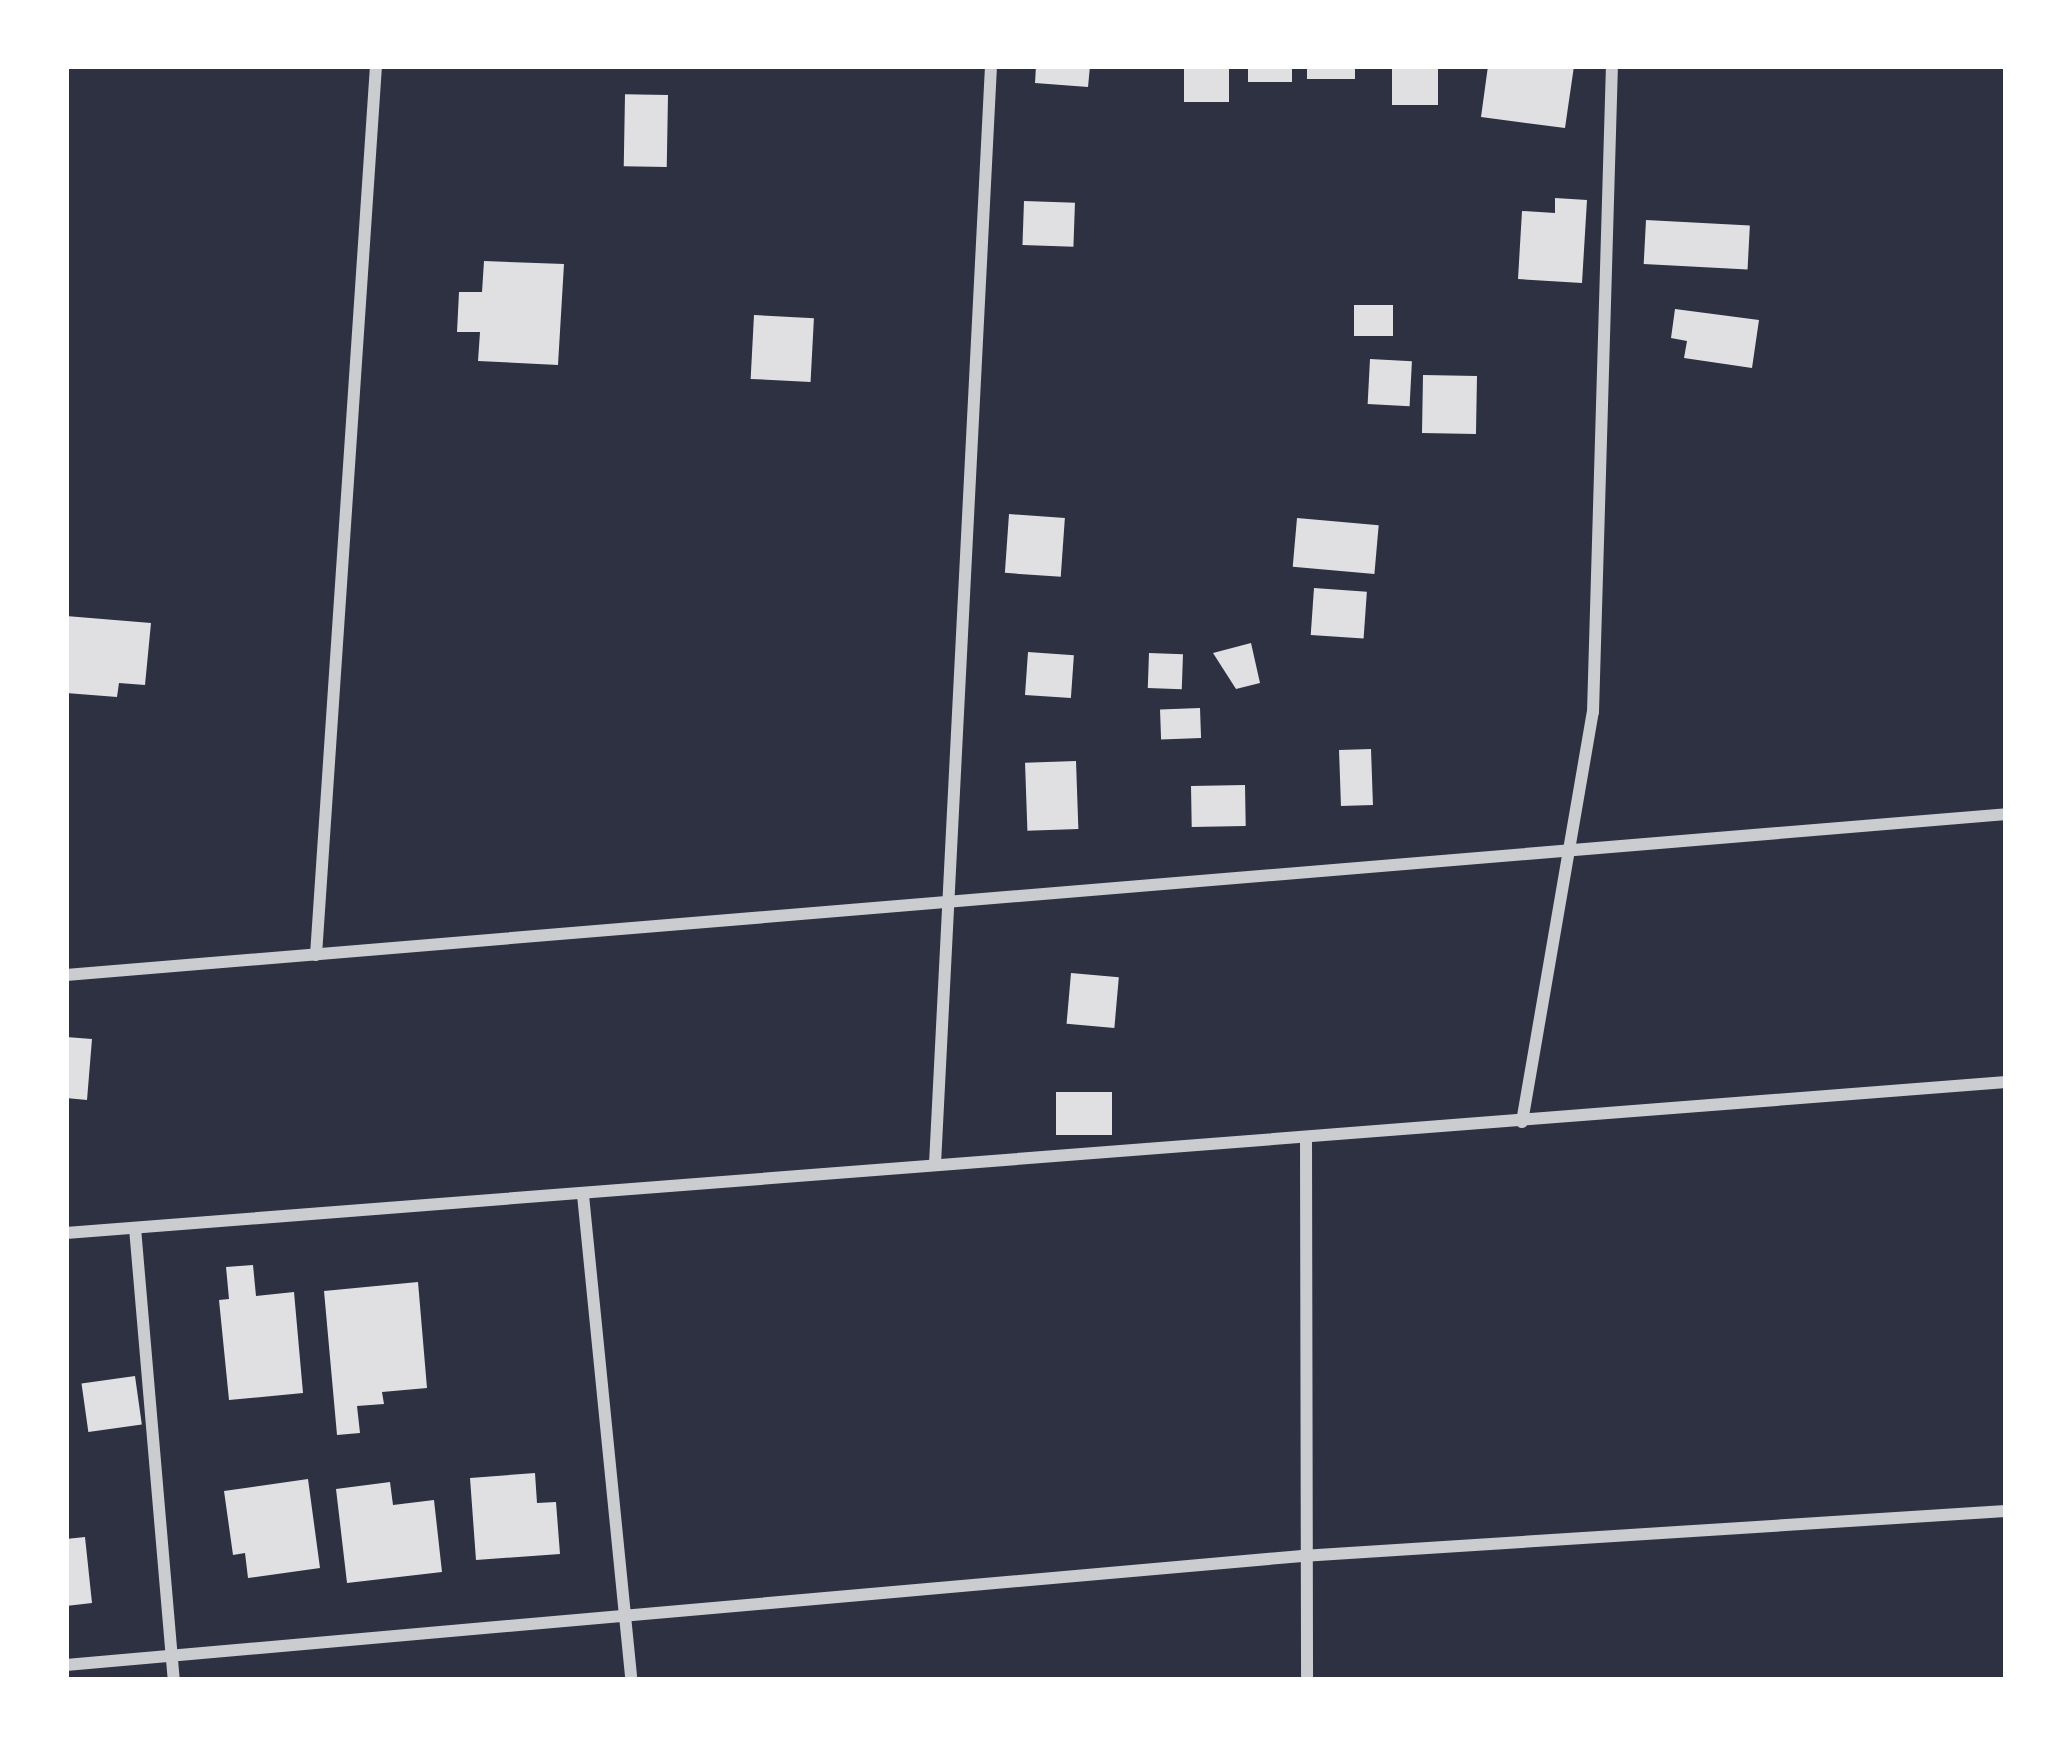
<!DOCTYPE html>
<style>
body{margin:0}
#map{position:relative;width:2072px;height:1746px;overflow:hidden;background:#2d3142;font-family:"Roboto Condensed",sans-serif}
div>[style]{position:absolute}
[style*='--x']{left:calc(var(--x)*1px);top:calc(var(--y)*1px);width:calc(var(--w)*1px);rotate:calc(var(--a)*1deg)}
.building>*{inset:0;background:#e0e0e3;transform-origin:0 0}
.minor>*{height:12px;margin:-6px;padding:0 6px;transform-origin:6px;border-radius:6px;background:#caccd0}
span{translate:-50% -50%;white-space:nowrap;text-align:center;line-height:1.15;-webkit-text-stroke:9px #fff;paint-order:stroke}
.frame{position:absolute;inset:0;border:69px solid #fff;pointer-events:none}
</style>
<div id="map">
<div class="building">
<i style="clip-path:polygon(1036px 66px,1090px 66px,1088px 87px,1035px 83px)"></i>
<i style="left:1184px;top:66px;width:45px;height:36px"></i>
<i style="left:1248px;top:66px;width:44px;height:16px"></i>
<i style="left:1307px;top:66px;width:48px;height:13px"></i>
<i style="left:1392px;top:66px;width:46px;height:39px"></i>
<i style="clip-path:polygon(1488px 66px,1574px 66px,1565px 128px,1481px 117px)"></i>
<i style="left:668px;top:95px;width:72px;height:43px;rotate:91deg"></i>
<i style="clip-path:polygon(1555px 198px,1587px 200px,1582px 283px,1518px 279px,1522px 211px,1555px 213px)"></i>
<i style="left:1024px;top:201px;width:51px;height:44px;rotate:2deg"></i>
<i style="left:1646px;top:220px;width:104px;height:44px;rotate:3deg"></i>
<i style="clip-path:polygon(484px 261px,564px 264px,558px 365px,478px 361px,480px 332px,457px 332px,459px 292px,482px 292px)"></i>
<i style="left:1393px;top:305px;width:31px;height:39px;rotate:90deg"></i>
<i style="clip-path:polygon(1675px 309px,1759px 320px,1752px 368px,1684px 358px,1687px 341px,1671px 338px)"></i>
<i style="left:754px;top:315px;width:60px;height:64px;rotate:3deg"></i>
<i style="left:1370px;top:359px;width:42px;height:45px;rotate:3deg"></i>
<i style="left:1423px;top:375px;width:54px;height:58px;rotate:1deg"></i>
<i style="left:1009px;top:514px;width:56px;height:59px;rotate:4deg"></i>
<i style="left:1297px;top:518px;width:82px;height:49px;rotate:5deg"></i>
<i style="left:1314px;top:588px;width:53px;height:47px;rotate:4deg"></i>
<i style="clip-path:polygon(66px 616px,151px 623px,145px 685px,119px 683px,117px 697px,66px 693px)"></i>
<i style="clip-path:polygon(1251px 643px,1260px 683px,1236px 689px,1213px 653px)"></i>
<i style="left:1028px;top:652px;width:46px;height:43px;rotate:4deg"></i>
<i style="left:1149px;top:653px;width:34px;height:35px;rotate:2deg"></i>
<i style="left:1200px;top:708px;width:30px;height:40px;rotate:88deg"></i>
<i style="left:1371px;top:749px;width:56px;height:32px;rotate:88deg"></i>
<i style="left:1076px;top:761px;width:68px;height:51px;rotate:88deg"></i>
<i style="left:1245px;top:785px;width:41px;height:54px;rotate:89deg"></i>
<i style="left:1071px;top:973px;width:48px;height:51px;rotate:5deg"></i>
<i style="clip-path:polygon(66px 1037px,92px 1039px,87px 1100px,66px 1098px)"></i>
<i style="left:1112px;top:1092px;width:43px;height:56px;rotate:90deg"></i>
<i style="clip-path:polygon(253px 1265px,256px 1296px,294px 1292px,303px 1393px,229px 1400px,219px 1300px,229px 1299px,226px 1267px)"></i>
<i style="clip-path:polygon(418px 1282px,427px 1388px,382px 1392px,384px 1404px,357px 1406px,360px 1433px,337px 1435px,324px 1291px)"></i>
<i style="left:135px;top:1376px;width:49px;height:54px;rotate:82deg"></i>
<i style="clip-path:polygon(535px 1473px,537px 1503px,556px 1502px,560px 1554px,476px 1560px,470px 1478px)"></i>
<i style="clip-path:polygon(308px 1479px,320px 1568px,248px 1578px,245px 1553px,233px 1555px,224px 1491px)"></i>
<i style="clip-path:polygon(390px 1482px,393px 1505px,434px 1500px,442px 1572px,347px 1583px,336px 1489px)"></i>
<i style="clip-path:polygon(85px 1537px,92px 1603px,66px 1606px,66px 1539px)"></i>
</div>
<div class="minor">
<i style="--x:316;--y:955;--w:891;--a:-86.14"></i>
<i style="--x:66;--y:975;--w:1947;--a:-4.74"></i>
<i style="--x:1522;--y:1122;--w:416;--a:-80.2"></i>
<i style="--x:1593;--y:712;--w:646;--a:-88.32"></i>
<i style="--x:1306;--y:1137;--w:543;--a:89.89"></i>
<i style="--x:935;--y:1164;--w:1099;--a:-87.08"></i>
<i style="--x:583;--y:1195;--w:487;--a:84.3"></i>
<i style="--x:135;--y:1228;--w:454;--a:85.1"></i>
<i style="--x:66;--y:1233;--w:1946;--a:-4.45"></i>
<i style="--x:66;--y:1665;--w:1241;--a:-5.04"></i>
<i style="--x:1302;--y:1556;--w:705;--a:-3.66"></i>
</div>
<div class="frame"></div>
</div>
